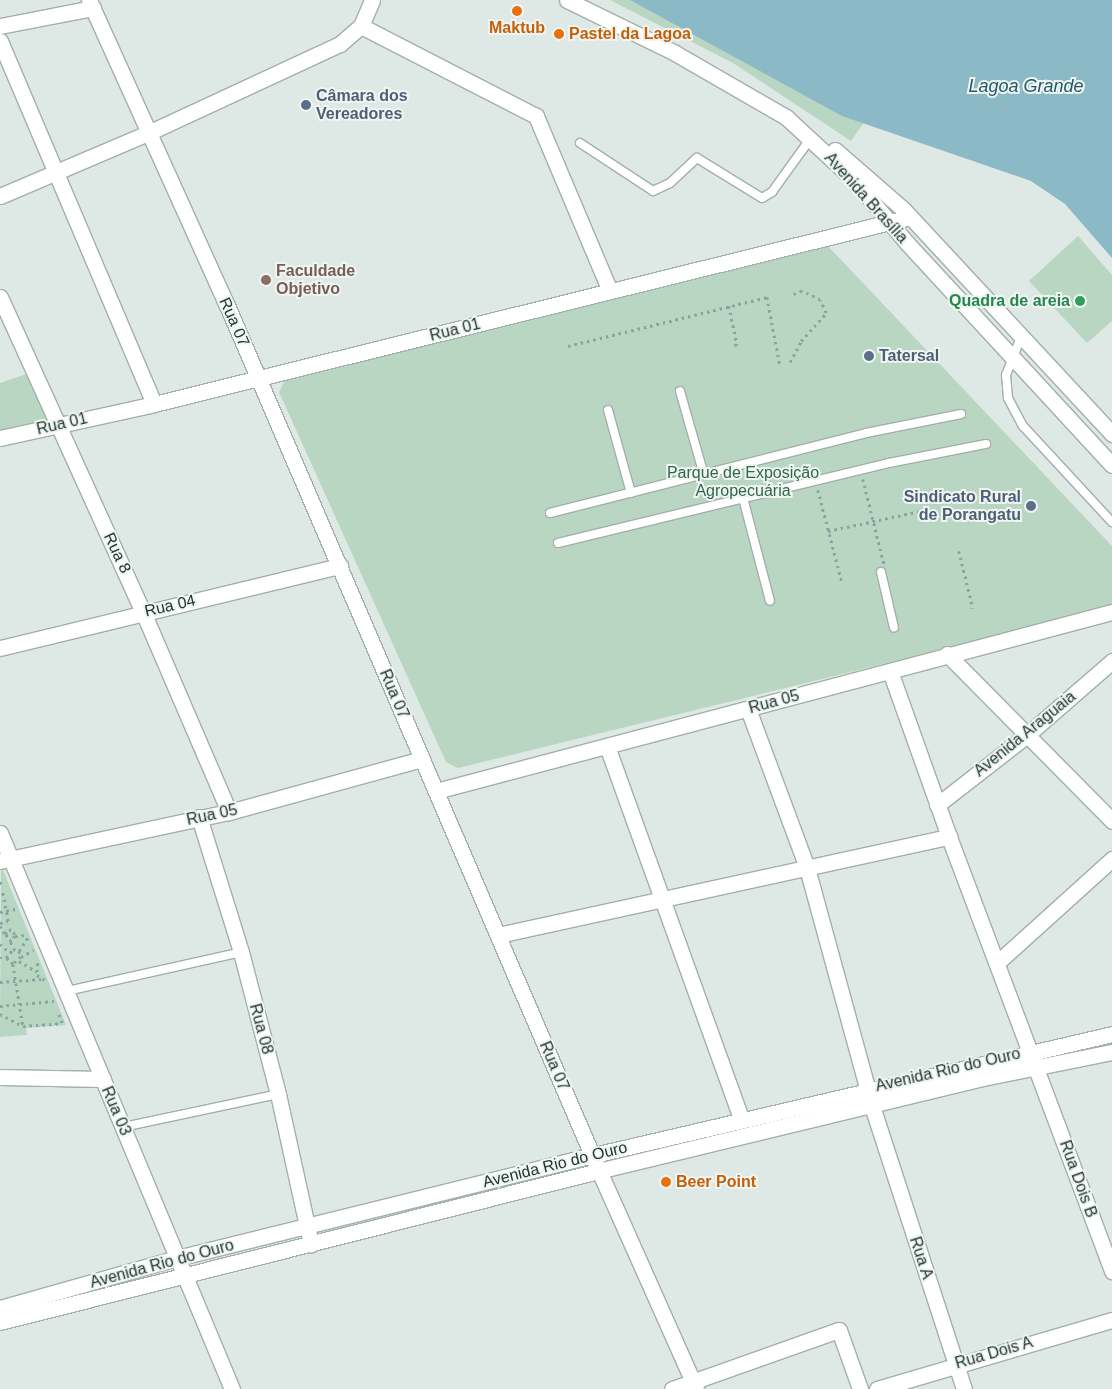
<!DOCTYPE html>
<meta charset="utf-8">
<style>
body{margin:0}
#map{position:relative;width:1112px;height:1389px;overflow:hidden;background:#dee8e4;font-family:Helvetica,sans-serif}
div>[style]{position:absolute}
[style*='--x']{left:calc(var(--x)*1px);top:calc(var(--y)*1px);width:calc(var(--w)*1px);rotate:calc(var(--a)*1deg)}
.green>*{inset:0;background:#b9d6c3}
.water>*{inset:0;background:#8cb9c6}
.path>*{height:2.5px;margin-top:-1.25px;transform-origin:0;background:repeating-linear-gradient(90deg,#83a79e 0 2.5px,transparent 0 6.5px)}
.roads{filter:drop-shadow(1px 0 #a2afab) drop-shadow(-1px 0 #a2afab) drop-shadow(0 1px #a2afab) drop-shadow(0 -1px #a2afab)}
.lane>*{height:8px;margin:-4px;padding:0 4px;transform-origin:4px;border-radius:4px;background:#fff}
.street>*{height:15px;margin:-7.5px;padding:0 7.5px;transform-origin:7.5px;border-radius:7.5px;background:#fff}
.secondary>*{height:15px;margin:-7.5px;padding:0 7.5px;transform-origin:7.5px;border-radius:7.5px;background:#fff}
.dots>*{width:14px;height:14px;translate:-50% -50%;box-sizing:border-box;border:2px solid #eef5f2;border-radius:50%}
span{translate:-50% -50%;white-space:nowrap;text-align:center;line-height:1.15;-webkit-text-stroke:4px #eef5f2;paint-order:stroke}
.food-label{font-size:16px;color:#c56008;font-weight:700}
.left{translate:0 -50%;text-align:left}
.service-label{font-size:16px;color:#4e5e75;font-weight:700}
.right{translate:-100% -50%;text-align:right}
.street-label{font-size:16px;color:#223531}
.education-label{font-size:16px;color:#785e54;font-weight:700}
.leisure-label{font-size:16px;color:#27864d;font-weight:700}
.park-label{font-size:16px;color:#31664a}
.water-label{font-size:18px;color:#245868;font-style:italic}
</style>
<div id="map">
<div class="green">
<i style="clip-path:polygon(610px 0,643px 0,867px 118px,851px 141px,733px 63px)"></i>
<i style="clip-path:polygon(1078px 236px,1112px 275px,1112px 321px,1087px 343px,1029px 281px)"></i>
<i style="clip-path:polygon(828px 246px,1112px 546px,1112px 608px,458px 768px,446px 762px,279px 392px,285px 380px)"></i>
<i style="clip-path:polygon(35px 371px,58px 424px,0 437px,0 383px)"></i>
<i style="clip-path:polygon(1px 865px,66px 1025px,26px 1028px,27px 1035px,0 1037px)"></i>
</div>
<div class="water">
<i style="clip-path:polygon(630px 0,1112px 0,1112px 258px,1065px 204px,1031px 181px,842px 116px)"></i>
</div>
<div class="path">
<i style="--x:729;--y:306;--w:40;--a:78"></i>
<i style="--x:737;--y:345;--w:4;--a:166"></i>
<i style="--x:568;--y:346;--w:205;--a:-13.8"></i>
<i style="--x:767;--y:297;--w:69;--a:79.2"></i>
<i style="--x:790;--y:362;--w:24;--a:-62"></i>
<i style="--x:801;--y:341;--w:38;--a:-48"></i>
<i style="--x:826;--y:313;--w:14;--a:-115"></i>
<i style="--x:820;--y:300;--w:20;--a:-153"></i>
<i style="--x:802;--y:291;--w:13;--a:157"></i>
<i style="--x:863;--y:479;--w:88;--a:76.1"></i>
<i style="--x:818;--y:490;--w:95;--a:75.4"></i>
<i style="--x:828;--y:531;--w:99;--a:-12.2"></i>
<i style="--x:959;--y:551;--w:59;--a:76.2"></i>
<i style="--x:0;--y:882;--w:6;--a:45"></i>
<i style="--x:0;--y:912;--w:16;--a:-11"></i>
<i style="--x:0;--y:923;--w:8;--a:-14"></i>
<i style="--x:8;--y:921;--w:32;--a:-101"></i>
<i style="--x:0;--y:926;--w:9;--a:58"></i>
<i style="--x:15;--y:936;--w:12;--a:-5"></i>
<i style="--x:11;--y:942;--w:10;--a:-127"></i>
<i style="--x:5;--y:934;--w:6;--a:-51"></i>
<i style="--x:9;--y:929;--w:6;--a:31"></i>
<i style="--x:14;--y:932;--w:4;--a:76"></i>
<i style="--x:15;--y:936;--w:7;--a:124"></i>
<i style="--x:11;--y:942;--w:7;--a:74"></i>
<i style="--x:0;--y:944;--w:11;--a:41"></i>
<i style="--x:19;--y:951;--w:17;--a:-57"></i>
<i style="--x:21;--y:957;--w:14;--a:-30"></i>
<i style="--x:0;--y:958;--w:6;--a:0"></i>
<i style="--x:19;--y:961;--w:21;--a:31"></i>
<i style="--x:38;--y:963;--w:12;--a:95"></i>
<i style="--x:37;--y:975;--w:9;--a:32"></i>
<i style="--x:13;--y:964;--w:9;--a:-139"></i>
<i style="--x:6;--y:958;--w:11;--a:-52"></i>
<i style="--x:13;--y:949;--w:6;--a:18"></i>
<i style="--x:19;--y:951;--w:6;--a:72"></i>
<i style="--x:21;--y:957;--w:11;--a:139"></i>
<i style="--x:13;--y:964;--w:63;--a:80.8"></i>
<i style="--x:0;--y:982;--w:43;--a:-4"></i>
<i style="--x:0;--y:1006;--w:54;--a:-5.3"></i>
<i style="--x:0;--y:1014;--w:26;--a:28"></i>
<i style="--x:23;--y:1026;--w:39;--a:-4"></i>
<i style="--x:62;--y:1023;--w:9;--a:-111"></i>
</div>
<div class="roads">
<div class="lane">
<i style="--x:580;--y:143;--w:87;--a:33.3"></i>
<i style="--x:653;--y:191;--w:19;--a:-25"></i>
<i style="--x:670;--y:183;--w:37;--a:-43"></i>
<i style="--x:697;--y:158;--w:76;--a:31.6"></i>
<i style="--x:762;--y:198;--w:12;--a:-31"></i>
<i style="--x:772;--y:192;--w:67;--a:-54.2"></i>
<i style="--x:1021;--y:337;--w:41;--a:111.5"></i>
<i style="--x:1006;--y:375;--w:23;--a:85"></i>
<i style="--x:1008;--y:398;--w:32;--a:62"></i>
<i style="--x:1023;--y:426;--w:131;--a:47.2"></i>
<i style="--x:680;--y:391;--w:87;--a:74.1"></i>
<i style="--x:608;--y:410;--w:86;--a:74.5"></i>
<i style="--x:743;--y:498;--w:106;--a:75.3"></i>
<i style="--x:550;--y:513;--w:326;--a:-14.2"></i>
<i style="--x:866;--y:433;--w:97;--a:-11.3"></i>
<i style="--x:558;--y:543;--w:341;--a:-13.6"></i>
<i style="--x:889;--y:463;--w:99;--a:-11.1"></i>
<i style="--x:881;--y:572;--w:57;--a:76.9"></i>
<i style="--x:67;--y:991;--w:178;--a:-12.6"></i>
<i style="--x:123;--y:1127;--w:158;--a:-12"></i>
</div>
<div class="street">
<i style="--x:89;--y:0;--w:333;--a:65.7"></i>
<i style="--x:226;--y:303;--w:927;--a:66.75"></i>
<i style="--x:592;--y:1155;--w:256;--a:66"></i>
<i style="--x:0;--y:26;--w:95;--a:-11"></i>
<i style="--x:361;--y:26;--w:197;--a:27.2"></i>
<i style="--x:536;--y:116;--w:190;--a:67.1"></i>
<i style="--x:0;--y:41;--w:394;--a:67"></i>
<i style="--x:0;--y:196;--w:161;--a:-23.1"></i>
<i style="--x:148;--y:133;--w:212;--a:-24.9"></i>
<i style="--x:340;--y:44;--w:28;--a:-41"></i>
<i style="--x:361;--y:26;--w:28;--a:-67"></i>
<i style="--x:0;--y:297;--w:346;--a:65.6"></i>
<i style="--x:143;--y:612;--w:218;--a:66.7"></i>
<i style="--x:0;--y:438;--w:158;--a:-12.4"></i>
<i style="--x:154;--y:404;--w:779;--a:-13.89"></i>
<i style="--x:0;--y:648;--w:350;--a:-13.6"></i>
<i style="--x:947;--y:654;--w:235;--a:45.3"></i>
<i style="--x:890;--y:671;--w:176;--a:70.4"></i>
<i style="--x:949;--y:837;--w:464;--a:69.4"></i>
<i style="--x:748;--y:709;--w:170;--a:69.6"></i>
<i style="--x:807;--y:868;--w:247;--a:74.7"></i>
<i style="--x:872;--y:1106;--w:298;--a:72"></i>
<i style="--x:607;--y:746;--w:396;--a:70.2"></i>
<i style="--x:436;--y:791;--w:699;--a:-14.83"></i>
<i style="--x:937;--y:805;--w:114;--a:-37.9"></i>
<i style="--x:1027;--y:735;--w:113;--a:-41"></i>
<i style="--x:199;--y:817;--w:141;--a:72.7"></i>
<i style="--x:241;--y:952;--w:147;--a:75.4"></i>
<i style="--x:278;--y:1094;--w:154;--a:77.6"></i>
<i style="--x:0;--y:833;--w:602;--a:67.35"></i>
<i style="--x:0;--y:861;--w:234;--a:-12.1"></i>
<i style="--x:229;--y:812;--w:200;--a:-15.4"></i>
<i style="--x:498;--y:935;--w:462;--a:-12.3"></i>
<i style="--x:998;--y:962;--w:154;--a:-42.1"></i>
<i style="--x:0;--y:1077;--w:103;--a:1.1"></i>
<i style="--x:672;--y:1389;--w:177;--a:-19.5"></i>
<i style="--x:839;--y:1330;--w:63;--a:70.4"></i>
<i style="--x:877;--y:1389;--w:245;--a:-16.4"></i>
</div>
<div class="secondary">
<i style="--x:567;--y:0;--w:120;--a:26.1"></i>
<i style="--x:675;--y:53;--w:128;--a:30"></i>
<i style="--x:786;--y:117;--w:93;--a:42.8"></i>
<i style="--x:854;--y:180;--w:82;--a:49.9"></i>
<i style="--x:907;--y:243;--w:302;--a:47.3"></i>
<i style="--x:835;--y:150;--w:91;--a:41"></i>
<i style="--x:904;--y:210;--w:306;--a:47.1"></i>
<i style="--x:0;--y:1308;--w:184;--a:-15.8"></i>
<i style="--x:177;--y:1258;--w:416;--a:-13.9"></i>
<i style="--x:581;--y:1158;--w:545;--a:-13.14"></i>
<i style="--x:0;--y:1322;--w:617;--a:-14.17"></i>
<i style="--x:598;--y:1171;--w:396;--a:-13.6"></i>
<i style="--x:983;--y:1078;--w:132;--a:-11.4"></i>
</div>
</div>
<div class="dots">
<i style="left:517px;top:11px;background:#e8710a"></i>
<i style="left:559px;top:34px;background:#e8710a"></i>
<i style="left:306px;top:105px;background:#5c6f8a"></i>
<i style="left:266px;top:280px;background:#8d6e63"></i>
<i style="left:1080px;top:301px;background:#2e9e5b"></i>
<i style="left:869px;top:356px;background:#5c6f8a"></i>
<i style="left:1031px;top:506px;background:#5c6f8a"></i>
<i style="left:666px;top:1182px;background:#e8710a"></i>
</div>
<div class="food-label">
<span style="left:517px;top:28px">Maktub</span>
<span class="left" style="left:569px;top:34px">Pastel da Lagoa</span>
<span class="left" style="left:676px;top:1182px">Beer Point</span>
</div>
<div class="service-label">
<span class="left" style="left:316px;top:105px">Câmara dos<br>Vereadores</span>
<span class="left" style="left:879px;top:356px">Tatersal</span>
<span class="right" style="left:1021px;top:506px">Sindicato Rural<br>de Porangatu</span>
</div>
<div class="street-label">
<span style="left:866px;top:198px;rotate:48deg">Avenida Brasília</span>
<span style="left:234px;top:322px;rotate:66deg">Rua 07</span>
<span style="left:455px;top:330px;rotate:-14deg">Rua 01</span>
<span style="left:62px;top:424px;rotate:-13deg">Rua 01</span>
<span style="left:117px;top:553px;rotate:65deg">Rua 8</span>
<span style="left:170px;top:606px;rotate:-13deg">Rua 04</span>
<span style="left:394px;top:694px;rotate:67deg">Rua 07</span>
<span style="left:774px;top:702px;rotate:-15deg">Rua 05</span>
<span style="left:1025px;top:734px;rotate:-39deg">Avenida Araguaia</span>
<span style="left:212px;top:815px;rotate:-12deg">Rua 05</span>
<span style="left:261px;top:1029px;rotate:75deg">Rua 08</span>
<span style="left:554px;top:1066px;rotate:67deg">Rua 07</span>
<span style="left:948px;top:1070px;rotate:-13deg">Avenida Rio do Ouro</span>
<span style="left:116px;top:1111px;rotate:67deg">Rua 03</span>
<span style="left:555px;top:1165px;rotate:-14deg">Avenida Rio do Ouro</span>
<span style="left:1078px;top:1179px;rotate:70deg">Rua Dois B</span>
<span style="left:921px;top:1258px;rotate:72deg">Rua A</span>
<span style="left:162px;top:1264px;rotate:-15deg">Avenida Rio do Ouro</span>
<span style="left:994px;top:1353px;rotate:-16deg">Rua Dois A</span>
</div>
<div class="education-label">
<span class="left" style="left:276px;top:280px">Faculdade<br>Objetivo</span>
</div>
<div class="leisure-label">
<span class="right" style="left:1070px;top:301px">Quadra de areia</span>
</div>
<div class="park-label">
<span style="left:743px;top:482px">Parque de Exposição<br>Agropecuária</span>
</div>
<div class="water-label">
<span style="left:1026px;top:86px">Lagoa Grande</span>
</div>
</div>
